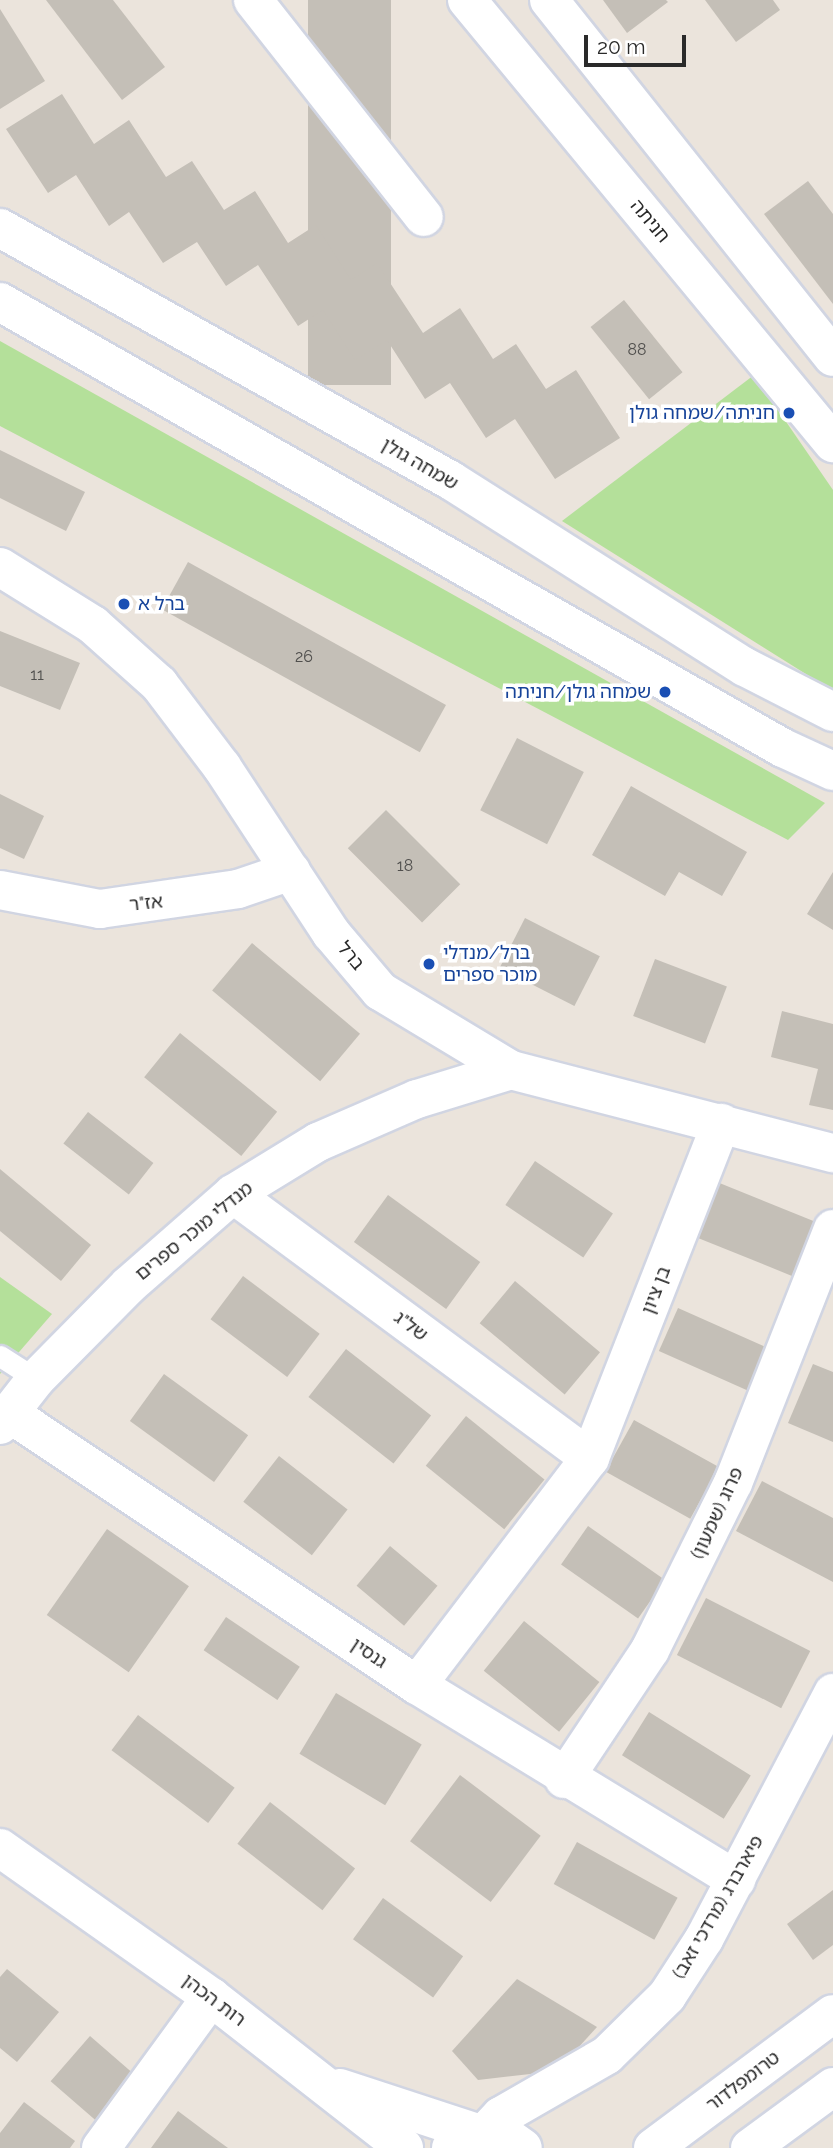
<!DOCTYPE html>
<meta charset="utf-8">
<style>
body{margin:0}
#map{position:relative;width:833px;height:2148px;overflow:hidden;background:#ebe4dc;font-family:Raleway,"Noto Sans Hebrew",sans-serif}
div>[style]{position:absolute}
[style*='--x']{left:calc(var(--x)*1px);top:calc(var(--y)*1px);width:calc(var(--w)*1px);rotate:calc(var(--a)*1deg)}
.green>*{inset:0;background:#b4e09a}
.building>*{inset:0;background:#c4bfb7;transform-origin:0 0}
.roads{filter:drop-shadow(2px 0 #d1d5e2) drop-shadow(-2px 0 #d1d5e2) drop-shadow(0 2px #d1d5e2) drop-shadow(0 -2px #d1d5e2)}
.lane>*{height:21px;margin:-10.5px;padding:0 10.5px;transform-origin:10.5px;border-radius:10.5px;background:#fff}
.street>*{height:38px;margin:-19px;padding:0 19px;transform-origin:19px;border-radius:19px;background:#fff}
.secondary>*{height:38px;margin:-19px;padding:0 19px;transform-origin:19px;border-radius:19px;background:#fff}
.dots>*{width:19px;height:19px;translate:-50% -50%;box-sizing:border-box;border:4px solid #fff;border-radius:50%}
span{translate:-50% -50%;white-space:nowrap;text-align:center;line-height:1.15;-webkit-text-stroke:7px #fff;paint-order:stroke}
.number-label{font-size:16px;color:#504f4d}
.number-label span{-webkit-text-stroke-width:0}
.street-label{font-size:19px;color:#2a2a2a}
.transit-label{font-size:19px;color:#164399}
.right{translate:-100% -50%;text-align:right}
.left{translate:0 -50%;text-align:left}
.scale{position:absolute;left:584px;top:35px;width:102px;height:32px;box-sizing:border-box;border:4px solid #2a2a2a;border-top:0;padding-left:9px;font-size:21px;line-height:24px;white-space:nowrap;color:#2a2a2a;-webkit-text-stroke:5px #fff;paint-order:stroke}
</style>
<div id="map">
<div class="green">
<i style="clip-path:polygon(0 341px,825px 803px,788px 840px,0 426px)"></i>
<i style="clip-path:polygon(754px 375px,833px 490px,833px 691px,562px 521px)"></i>
<i style="clip-path:polygon(0 1277px,52px 1314px,0 1374px)"></i>
</div>
<div class="building">
<i style="clip-path:polygon(46px 0,113px 0,165px 67px,122px 100px)"></i>
<i style="left:308px;top:0;width:83px;height:385px"></i>
<i style="clip-path:polygon(603px 0,666px 0,668px 2px,627px 33px)"></i>
<i style="clip-path:polygon(705px 0,773px 0,780px 10px,736px 42px)"></i>
<i style="clip-path:polygon(0 9px,45px 81px,0 109px)"></i>
<i style="clip-path:polygon(62px 94px,94px 144px,129px 120px,166px 177px,192px 161px,224px 210px,255px 191px,288px 243px,316px 225px,351px 280px,377px 263px,423px 333px,460px 308px,493px 359px,516px 344px,546px 389px,576px 370px,620px 438px,555px 479px,515px 419px,486px 438px,450px 383px,425px 399px,387px 340px,355px 360px,323px 310px,298px 326px,258px 265px,226px 286px,197px 242px,163px 263px,129px 212px,109px 226px,76px 175px,48px 193px,6px 129px)"></i>
<i style="clip-path:polygon(808px 181px,833px 214px,833px 304px,764px 214px)"></i>
<i style="left:624px;top:300px;width:93px;height:43px;rotate:51deg"></i>
<i style="clip-path:polygon(0 450px,85px 492px,66px 531px,0 498px)"></i>
<i style="left:188px;top:562px;width:295px;height:54px;rotate:29deg"></i>
<i style="clip-path:polygon(0 631px,80px 663px,60px 710px,0 686px)"></i>
<i style="left:517px;top:738px;width:75px;height:81px;rotate:27deg"></i>
<i style="clip-path:polygon(631px 786px,747px 852px,722px 896px,679px 872px,665px 896px,592px 855px)"></i>
<i style="clip-path:polygon(0 794px,44px 816px,24px 859px,0 848px)"></i>
<i style="left:386px;top:810px;width:105px;height:54px;rotate:45deg"></i>
<i style="clip-path:polygon(833px 872px,833px 930px,807px 914px)"></i>
<i style="left:525px;top:918px;width:84px;height:56px;rotate:27deg"></i>
<i style="left:252px;top:943px;width:141px;height:62px;rotate:40deg"></i>
<i style="left:655px;top:959px;width:77px;height:61px;rotate:21deg"></i>
<i style="clip-path:polygon(782px 1011px,833px 1024px,833px 1110px,809px 1105px,818px 1069px,771px 1057px)"></i>
<i style="left:180px;top:1033px;width:125px;height:57px;rotate:39deg"></i>
<i style="left:88px;top:1112px;width:83px;height:40px;rotate:38deg"></i>
<i style="left:535px;top:1161px;width:94px;height:53px;rotate:34deg"></i>
<i style="clip-path:polygon(0 1169px,91px 1245px,61px 1281px,0 1231px)"></i>
<i style="left:717px;top:1182px;width:106px;height:59px;rotate:22deg"></i>
<i style="left:388px;top:1195px;width:114px;height:58px;rotate:36deg"></i>
<i style="left:243px;top:1276px;width:96px;height:54px;rotate:37deg"></i>
<i style="left:515px;top:1281px;width:111px;height:55px;rotate:40deg"></i>
<i style="left:678px;top:1308px;width:99px;height:47px;rotate:24deg"></i>
<i style="left:346px;top:1349px;width:108px;height:61px;rotate:38deg"></i>
<i style="clip-path:polygon(813px 1364px,833px 1372px,833px 1442px,788px 1423px)"></i>
<i style="left:164px;top:1374px;width:104px;height:58px;rotate:36deg"></i>
<i style="left:466px;top:1416px;width:101px;height:64px;rotate:39deg"></i>
<i style="left:634px;top:1420px;width:97px;height:59px;rotate:29deg"></i>
<i style="left:279px;top:1456px;width:87px;height:58px;rotate:38deg"></i>
<i style="clip-path:polygon(762px 1481px,833px 1518px,833px 1582px,736px 1531px)"></i>
<i style="left:588px;top:1526px;width:94px;height:47px;rotate:35deg"></i>
<i style="left:107px;top:1529px;width:100px;height:105px;rotate:35deg"></i>
<i style="left:390px;top:1546px;width:62px;height:52px;rotate:40deg"></i>
<i style="left:706px;top:1598px;width:117px;height:64px;rotate:27deg"></i>
<i style="left:226px;top:1617px;width:89px;height:40px;rotate:34deg"></i>
<i style="left:524px;top:1621px;width:97px;height:64px;rotate:39deg"></i>
<i style="left:336px;top:1693px;width:100px;height:71px;rotate:31deg"></i>
<i style="left:649px;top:1712px;width:120px;height:51px;rotate:32deg"></i>
<i style="left:138px;top:1715px;width:121px;height:44px;rotate:37deg"></i>
<i style="left:460px;top:1775px;width:101px;height:83px;rotate:37deg"></i>
<i style="left:270px;top:1802px;width:108px;height:53px;rotate:38deg"></i>
<i style="left:577px;top:1842px;width:115px;height:48px;rotate:29deg"></i>
<i style="clip-path:polygon(833px 1890px,833px 1945px,813px 1960px,787px 1924px)"></i>
<i style="left:383px;top:1898px;width:99px;height:51px;rotate:36deg"></i>
<i style="clip-path:polygon(7px 1969px,59px 2012px,17px 2062px,0 2048px,0 1977px)"></i>
<i style="clip-path:polygon(517px 1979px,597px 2027px,557px 2071px,478px 2080px,452px 2051px)"></i>
<i style="left:90px;top:2036px;width:63px;height:60px;rotate:41deg"></i>
<i style="clip-path:polygon(24px 2102px,75px 2141px,70px 2148px,0 2148px,0 2133px)"></i>
<i style="clip-path:polygon(178px 2111px,206px 2132px,228px 2148px,151px 2148px)"></i>
</div>
<div class="roads">
<div class="lane">
<i style="--x:0;--y:1356;--w:43;--a:32.6"></i>
</div>
<div class="street">
<i style="--x:253;--y:0;--w:276;--a:51.8"></i>
<i style="--x:0;--y:567;--w:110;--a:31.9"></i>
<i style="--x:93;--y:625;--w:89;--a:41.8"></i>
<i style="--x:159;--y:684;--w:104;--a:52.8"></i>
<i style="--x:222;--y:767;--w:199;--a:56.7"></i>
<i style="--x:331;--y:933;--w:76;--a:49.8"></i>
<i style="--x:380;--y:991;--w:153;--a:31.1"></i>
<i style="--x:511;--y:1070;--w:333;--a:14.5"></i>
<i style="--x:0;--y:890;--w:102;--a:10.8"></i>
<i style="--x:100;--y:909;--w:139;--a:-8.2"></i>
<i style="--x:238;--y:889;--w:56;--a:-18.8"></i>
<i style="--x:233;--y:1194;--w:444;--a:36.5"></i>
<i style="--x:9;--y:1413;--w:490;--a:33.7"></i>
<i style="--x:417;--y:1685;--w:374;--a:31.4"></i>
<i style="--x:0;--y:1425;--w:58;--a:-52"></i>
<i style="--x:36;--y:1379;--w:132;--a:-45.3"></i>
<i style="--x:129;--y:1285;--w:138;--a:-41.2"></i>
<i style="--x:233;--y:1194;--w:100;--a:-31.5"></i>
<i style="--x:318;--y:1142;--w:108;--a:-23.5"></i>
<i style="--x:417;--y:1099;--w:98;--a:-17.1"></i>
<i style="--x:417;--y:1685;--w:285;--a:-52.7"></i>
<i style="--x:590;--y:1458;--w:360;--a:-68.6"></i>
<i style="--x:564;--y:1779;--w:155;--a:-56.3"></i>
<i style="--x:650;--y:1650;--w:186;--a:-63.6"></i>
<i style="--x:733;--y:1483;--w:273;--a:-68.5"></i>
<i style="--x:0;--y:1848;--w:258;--a:35.2"></i>
<i style="--x:211;--y:1997;--w:245;--a:38"></i>
<i style="--x:340;--y:2088;--w:151;--a:18.2"></i>
<i style="--x:483;--y:2135;--w:26;--a:7"></i>
<i style="--x:509;--y:2138;--w:17;--a:36"></i>
<i style="--x:101;--y:2148;--w:187;--a:-53.9"></i>
<i style="--x:451;--y:2148;--w:35;--a:-22"></i>
<i style="--x:483;--y:2135;--w:26;--a:-47"></i>
<i style="--x:501;--y:2116;--w:122;--a:-29.9"></i>
<i style="--x:607;--y:2055;--w:84;--a:-44.5"></i>
<i style="--x:667;--y:1996;--w:68;--a:-57"></i>
<i style="--x:704;--y:1939;--w:278;--a:-62.3"></i>
</div>
<div class="secondary">
<i style="--x:467;--y:0;--w:575;--a:50.44"></i>
<i style="--x:549;--y:0;--w:456;--a:51.5"></i>
<i style="--x:0;--y:228;--w:516;--a:29.25"></i>
<i style="--x:450;--y:480;--w:349;--a:32.4"></i>
<i style="--x:745;--y:667;--w:99;--a:27.1"></i>
<i style="--x:0;--y:302;--w:901;--a:29.67"></i>
<i style="--x:783;--y:748;--w:55;--a:24.7"></i>
<i style="--x:653;--y:2148;--w:224;--a:-36.7"></i>
<i style="--x:750;--y:2148;--w:103;--a:-36.3"></i>
</div>
</div>
<div class="dots">
<i style="left:789px;top:413px;background:#1a4fb4"></i>
<i style="left:124px;top:604px;background:#1a4fb4"></i>
<i style="left:665px;top:692px;background:#1a4fb4"></i>
<i style="left:429px;top:964px;background:#1a4fb4"></i>
</div>
<div class="number-label">
<span style="left:637px;top:350px">88</span>
<span style="left:304px;top:657px">26</span>
<span style="left:37px;top:675px">11</span>
<span style="left:405px;top:866px">18</span>
</div>
<div class="street-label">
<span style="left:650px;top:221px;rotate:50deg">חניתה</span>
<span style="left:420px;top:464px;rotate:30deg">שמחה גולן</span>
<span style="left:146px;top:903px;rotate:-6deg">אז"ר</span>
<span style="left:351px;top:956px;rotate:50deg">ברל</span>
<span style="left:194px;top:1231px;rotate:-39deg">מנדלי מוכר ספרים</span>
<span style="left:656px;top:1290px;rotate:-69deg">בן ציון</span>
<span style="left:411px;top:1326px;rotate:37deg">של"ג</span>
<span style="left:717px;top:1513px;rotate:-65deg">פרוג (שמעון)</span>
<span style="left:369px;top:1653px;rotate:34deg">גנסין</span>
<span style="left:718px;top:1907px;rotate:-60deg">פיארברג (מרדכי זאב)</span>
<span style="left:214px;top:2000px;rotate:37deg">רות הכהן</span>
<span style="left:743px;top:2081px;rotate:-37deg">טרומפלדור</span>
</div>
<div class="transit-label">
<span class="right" style="left:775px;top:413px">חניתה/שמחה גולן</span>
<span class="left" style="left:138px;top:604px">ברל א</span>
<span class="right" style="left:651px;top:692px">שמחה גולן/חניתה</span>
<span class="left" style="left:443px;top:964px">ברל/מנדלי<br>מוכר ספרים</span>
</div>
<div class="scale">20 m</div>
</div>
